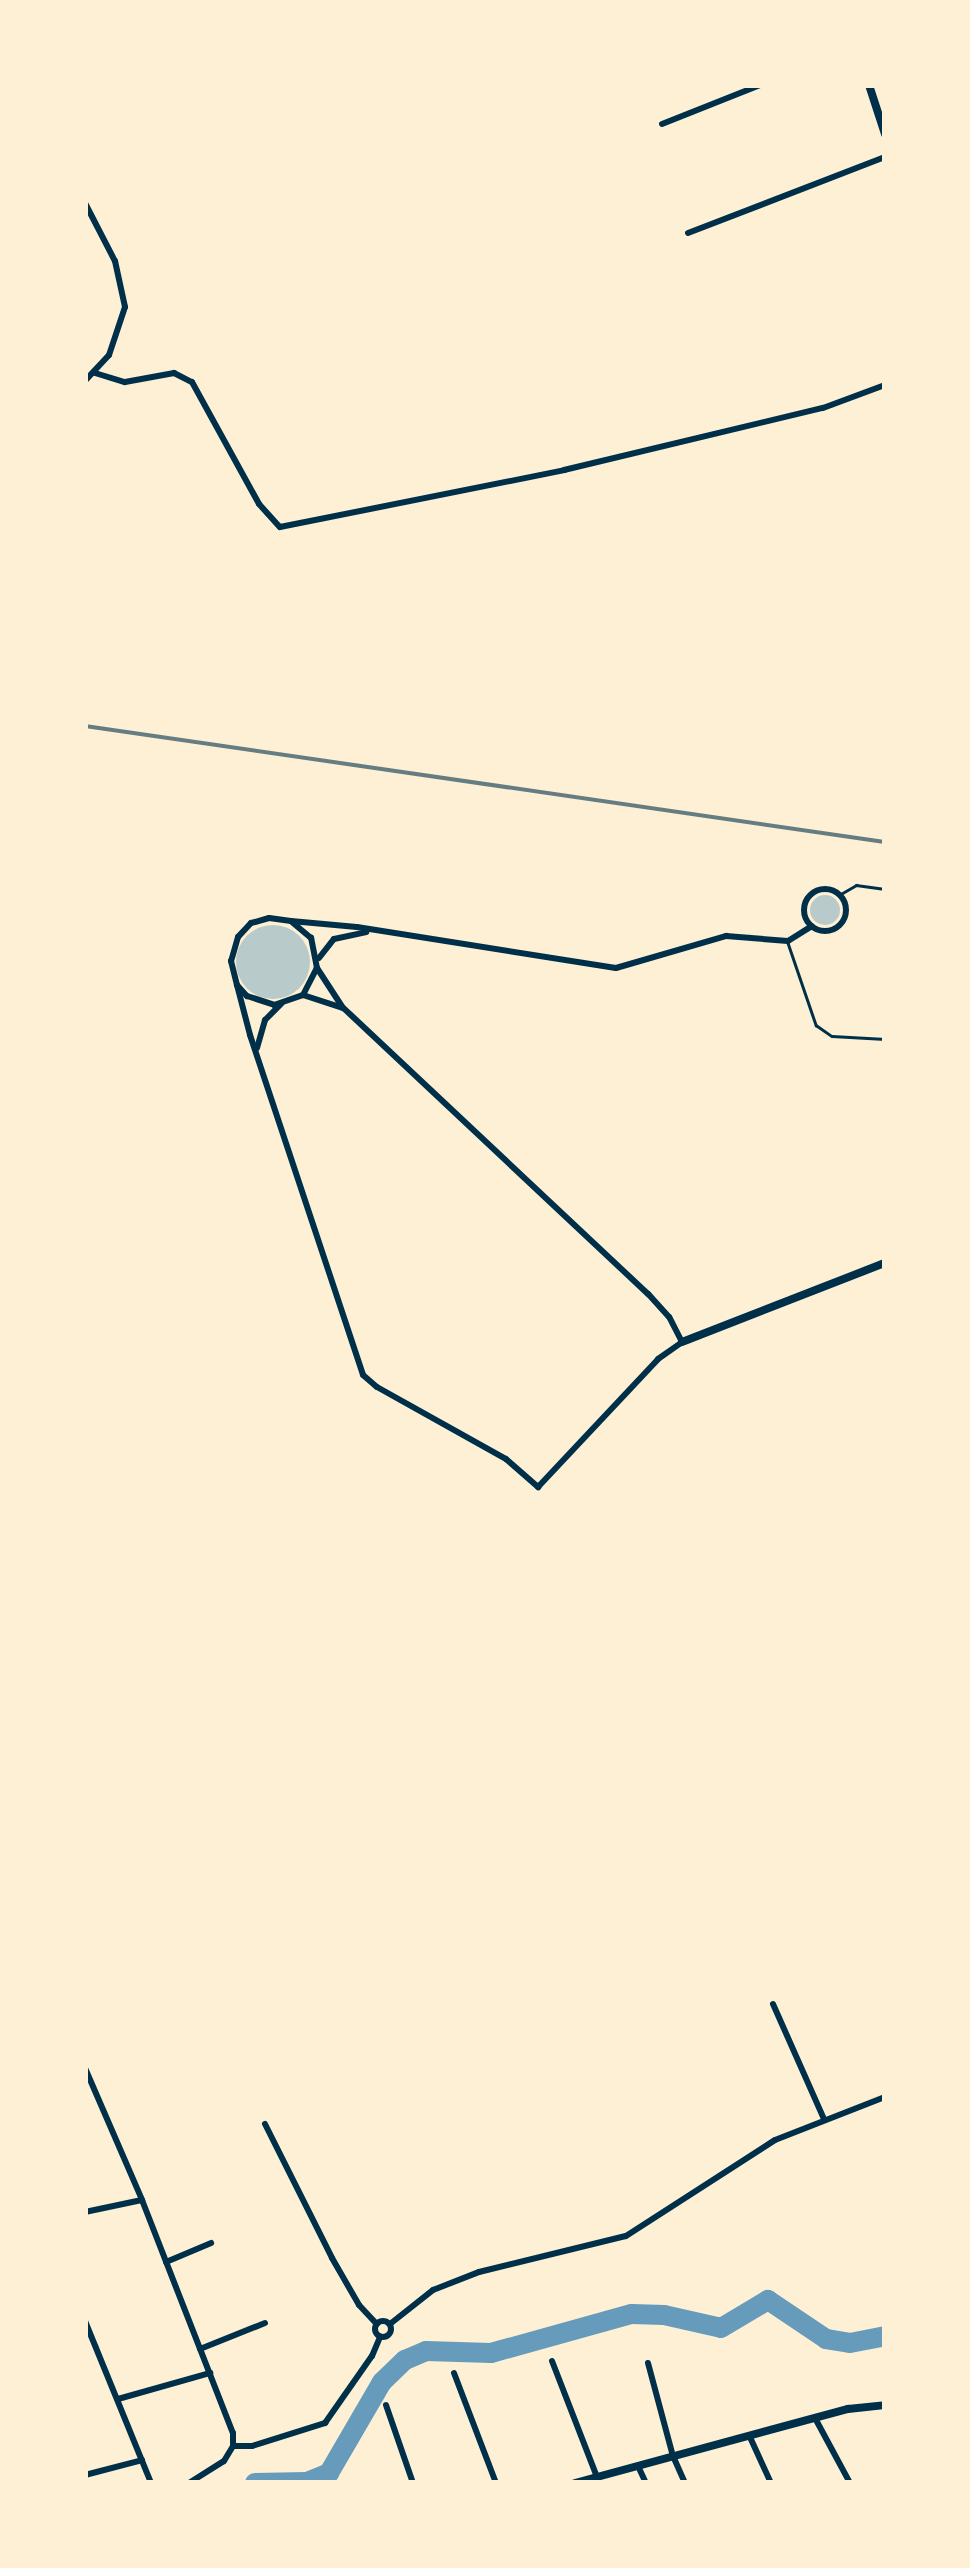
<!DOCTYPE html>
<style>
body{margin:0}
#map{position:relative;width:970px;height:2568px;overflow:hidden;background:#fdf0d5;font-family:Cabin,sans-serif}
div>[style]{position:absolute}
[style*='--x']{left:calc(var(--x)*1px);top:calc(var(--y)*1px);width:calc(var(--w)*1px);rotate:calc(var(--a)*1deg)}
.green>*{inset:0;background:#b9caca}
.round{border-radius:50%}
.river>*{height:20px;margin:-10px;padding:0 10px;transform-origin:10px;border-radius:10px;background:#669bbc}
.service>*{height:2.5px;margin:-1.25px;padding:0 1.25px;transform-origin:1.25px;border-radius:1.25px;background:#003049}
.minor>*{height:6px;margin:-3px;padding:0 3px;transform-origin:3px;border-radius:3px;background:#003049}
.minor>.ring{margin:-3px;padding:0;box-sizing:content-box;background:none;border:6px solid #003049;border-radius:50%}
.tertiary>*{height:8px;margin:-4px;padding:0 4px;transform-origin:4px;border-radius:4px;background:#003049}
.secondary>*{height:8px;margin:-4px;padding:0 4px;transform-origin:4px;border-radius:4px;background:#003049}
.rail>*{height:4px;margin:-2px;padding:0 2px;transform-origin:2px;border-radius:2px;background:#657d81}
span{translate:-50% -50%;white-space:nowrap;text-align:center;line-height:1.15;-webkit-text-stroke:10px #fdf0d5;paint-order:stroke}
.frame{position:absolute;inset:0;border:88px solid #fdf0d5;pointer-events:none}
</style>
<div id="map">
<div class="green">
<i class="round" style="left:810px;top:895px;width:30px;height:30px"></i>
<i class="round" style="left:236px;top:925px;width:74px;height:74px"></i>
</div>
<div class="river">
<i style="--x:255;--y:2483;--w:52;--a:-1.1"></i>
<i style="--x:307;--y:2482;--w:24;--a:-22"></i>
<i style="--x:329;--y:2473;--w:105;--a:-59.8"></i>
<i style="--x:382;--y:2382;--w:32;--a:-44"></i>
<i style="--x:405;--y:2360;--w:23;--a:-23"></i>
<i style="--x:426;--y:2351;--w:65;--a:1.8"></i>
<i style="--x:491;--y:2353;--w:146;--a:-15.5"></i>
<i style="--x:632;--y:2314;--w:32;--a:2"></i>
<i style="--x:664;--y:2315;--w:58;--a:12.8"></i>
<i style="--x:721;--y:2328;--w:55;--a:-30.8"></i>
<i style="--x:768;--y:2300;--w:70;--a:33.9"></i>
<i style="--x:826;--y:2339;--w:24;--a:9"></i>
<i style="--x:850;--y:2343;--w:36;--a:-11"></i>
</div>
<div class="service">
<i style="--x:839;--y:895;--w:20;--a:-30"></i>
<i style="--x:856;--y:885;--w:29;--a:8"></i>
<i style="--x:788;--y:943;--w:87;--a:71.1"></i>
<i style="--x:816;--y:1025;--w:19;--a:35"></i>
<i style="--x:832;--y:1036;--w:53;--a:3.2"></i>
</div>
<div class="minor">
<i style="--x:662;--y:124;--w:105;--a:-21.7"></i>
<i style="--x:85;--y:203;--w:65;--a:62.7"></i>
<i style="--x:115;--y:261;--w:47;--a:77.7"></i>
<i style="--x:125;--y:307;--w:51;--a:108.4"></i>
<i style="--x:109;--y:355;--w:35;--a:133"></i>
<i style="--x:688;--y:233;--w:211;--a:-21.1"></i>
<i style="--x:95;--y:373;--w:31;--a:17"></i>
<i style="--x:125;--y:382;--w:50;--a:-10.4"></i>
<i style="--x:174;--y:373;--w:20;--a:27"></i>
<i style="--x:192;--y:382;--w:139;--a:61.2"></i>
<i style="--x:259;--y:504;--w:31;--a:48"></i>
<i style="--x:280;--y:527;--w:290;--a:-11.3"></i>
<i style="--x:564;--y:470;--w:266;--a:-13.5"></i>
<i style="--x:823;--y:408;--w:66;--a:-20.4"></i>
<i class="ring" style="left:804px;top:889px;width:36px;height:36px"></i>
<i style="--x:291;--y:921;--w:66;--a:5.2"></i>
<i style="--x:357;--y:927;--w:262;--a:9"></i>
<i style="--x:616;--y:968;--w:115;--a:-16.2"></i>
<i style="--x:726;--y:936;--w:62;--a:4.6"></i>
<i style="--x:788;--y:941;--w:28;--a:-32"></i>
<i style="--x:319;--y:958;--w:24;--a:-52"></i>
<i style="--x:334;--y:939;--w:33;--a:-12"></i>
<i style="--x:237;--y:985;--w:52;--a:75.4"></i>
<i style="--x:250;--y:1035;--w:358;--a:71.6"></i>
<i style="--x:363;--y:1375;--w:18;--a:41"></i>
<i style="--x:377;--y:1387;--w:148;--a:29.2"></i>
<i style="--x:506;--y:1459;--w:43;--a:41.2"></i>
<i style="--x:538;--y:1487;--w:175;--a:-46.8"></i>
<i style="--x:658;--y:1359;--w:29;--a:-35"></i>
<i style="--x:682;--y:1342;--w:28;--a:-117"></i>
<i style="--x:669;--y:1317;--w:31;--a:-132"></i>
<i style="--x:648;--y:1294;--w:418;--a:-136.8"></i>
<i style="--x:343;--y:1008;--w:48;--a:-123"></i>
<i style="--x:303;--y:995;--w:30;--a:-63"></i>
<i style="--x:317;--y:968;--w:31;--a:-101"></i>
<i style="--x:311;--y:938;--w:26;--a:-140"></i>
<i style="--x:291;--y:921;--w:22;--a:-172"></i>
<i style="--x:269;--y:918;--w:19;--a:164"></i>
<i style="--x:251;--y:923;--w:19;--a:133"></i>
<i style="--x:238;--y:937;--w:25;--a:106"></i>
<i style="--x:231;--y:961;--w:25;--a:76"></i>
<i style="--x:237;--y:985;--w:15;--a:48"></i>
<i style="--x:247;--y:996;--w:28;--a:18"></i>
<i style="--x:274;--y:1005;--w:31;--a:-19"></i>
<i style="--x:303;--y:995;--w:40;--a:18"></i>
<i style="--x:257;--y:1048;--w:29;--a:-74"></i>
<i style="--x:265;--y:1020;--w:23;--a:-45"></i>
<i style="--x:773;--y:2004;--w:124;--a:66.1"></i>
<i style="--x:85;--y:2068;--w:144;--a:66.6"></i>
<i style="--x:142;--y:2200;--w:250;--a:68.7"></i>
<i style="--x:233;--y:2433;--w:13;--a:90"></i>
<i style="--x:265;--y:2124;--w:150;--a:63.4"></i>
<i style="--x:332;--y:2258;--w:54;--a:60.1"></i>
<i style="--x:359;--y:2305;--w:26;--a:47"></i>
<i style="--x:85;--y:2212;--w:58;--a:-11.9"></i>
<i style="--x:166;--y:2262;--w:49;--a:-22.9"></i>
<i style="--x:85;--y:2321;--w:175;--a:67.8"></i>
<i class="ring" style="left:375px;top:2321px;width:10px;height:10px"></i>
<i style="--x:390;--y:2324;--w:55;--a:-38.3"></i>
<i style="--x:433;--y:2290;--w:49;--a:-21.4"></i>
<i style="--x:479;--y:2272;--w:151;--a:-13.8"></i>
<i style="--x:626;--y:2236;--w:177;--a:-32.8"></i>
<i style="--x:775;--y:2140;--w:118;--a:-21.4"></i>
<i style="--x:200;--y:2349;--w:70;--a:-21.8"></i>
<i style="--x:552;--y:2361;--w:124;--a:68.8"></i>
<i style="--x:648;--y:2363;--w:96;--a:75"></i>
<i style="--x:673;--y:2456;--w:30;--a:66"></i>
<i style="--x:454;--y:2373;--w:118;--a:69.1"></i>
<i style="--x:118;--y:2399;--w:96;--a:-15.8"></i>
<i style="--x:386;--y:2405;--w:83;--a:70.9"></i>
<i style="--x:815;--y:2418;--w:74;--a:61.7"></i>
<i style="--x:749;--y:2435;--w:53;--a:65.4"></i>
<i style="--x:233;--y:2446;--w:19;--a:0"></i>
<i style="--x:252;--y:2446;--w:77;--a:-17.5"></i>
<i style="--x:325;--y:2423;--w:82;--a:-55"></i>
<i style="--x:372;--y:2356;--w:21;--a:-67"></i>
<i style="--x:638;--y:2466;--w:19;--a:65"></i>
<i style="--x:85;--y:2475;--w:59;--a:-14.7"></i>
<i style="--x:189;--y:2483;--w:41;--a:-32.2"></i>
<i style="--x:224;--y:2461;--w:17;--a:-59"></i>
</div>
<div class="tertiary">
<i style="--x:869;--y:85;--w:52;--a:71.9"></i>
<i style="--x:682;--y:1342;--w:218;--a:-21.3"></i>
</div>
<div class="secondary">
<i style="--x:575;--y:2483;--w:283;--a:-15.2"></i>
<i style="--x:848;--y:2409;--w:37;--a:-6"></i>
</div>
<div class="rail">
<i style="--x:85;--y:726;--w:808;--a:8.25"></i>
</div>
<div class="frame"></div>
</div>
